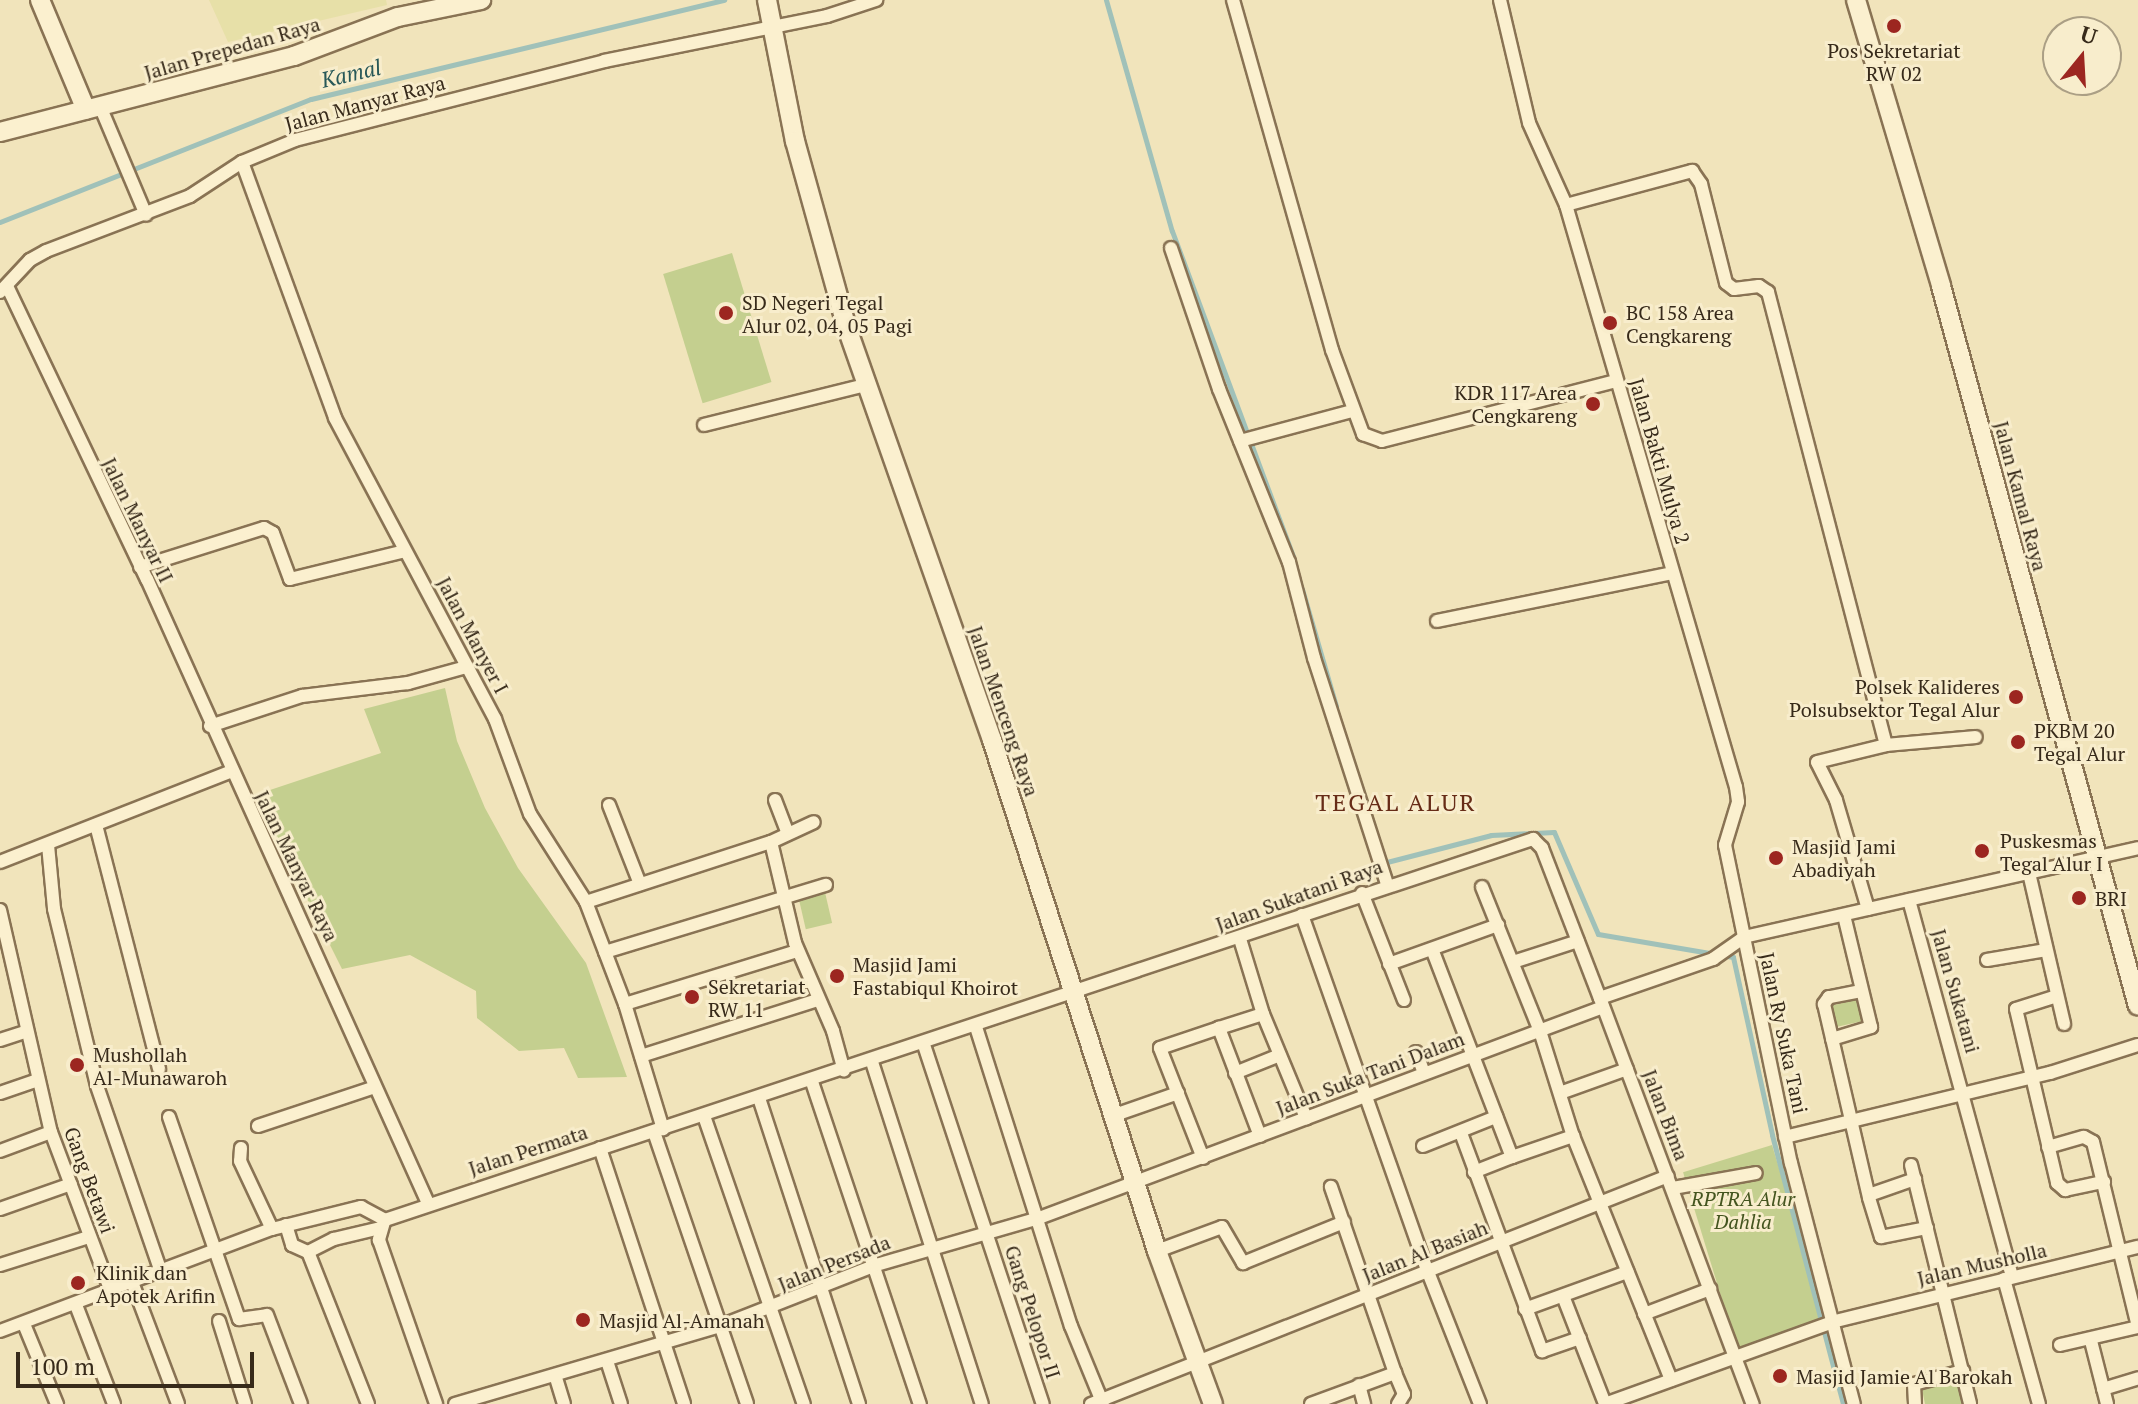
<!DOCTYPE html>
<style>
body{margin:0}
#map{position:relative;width:2138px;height:1404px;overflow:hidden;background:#f1e4bb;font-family:"PT Serif",serif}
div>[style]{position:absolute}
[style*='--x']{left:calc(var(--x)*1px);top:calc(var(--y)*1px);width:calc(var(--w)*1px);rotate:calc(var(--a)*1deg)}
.farmland>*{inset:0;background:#e7e0a8}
.green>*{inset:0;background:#c4cf8f;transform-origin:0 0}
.stream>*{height:5px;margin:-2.5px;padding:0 2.5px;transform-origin:2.5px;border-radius:2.5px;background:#a0c1b9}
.roads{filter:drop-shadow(2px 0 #897354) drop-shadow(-2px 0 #897354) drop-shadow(0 2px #897354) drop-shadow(0 -2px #897354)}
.street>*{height:12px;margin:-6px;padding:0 6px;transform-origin:6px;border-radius:6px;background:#fbf0cf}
.secondary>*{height:18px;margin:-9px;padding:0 9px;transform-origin:9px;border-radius:9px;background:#fbf0cf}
.dots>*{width:22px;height:22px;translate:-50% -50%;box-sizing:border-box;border:4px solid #f8edcc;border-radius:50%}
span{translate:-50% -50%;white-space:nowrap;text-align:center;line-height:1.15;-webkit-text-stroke:6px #f8edcc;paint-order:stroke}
.street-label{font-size:20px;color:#372a1a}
.poi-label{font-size:20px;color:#372a1a}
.left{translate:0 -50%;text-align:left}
.right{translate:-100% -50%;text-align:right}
.park-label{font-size:20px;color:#44551f;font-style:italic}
.water-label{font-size:22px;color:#285858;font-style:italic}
.quarter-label{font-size:24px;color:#672c17;letter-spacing:2px}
.north{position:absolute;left:2042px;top:16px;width:80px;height:80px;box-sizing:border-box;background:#f8edcc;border:2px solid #ab9f85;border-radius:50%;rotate:18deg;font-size:22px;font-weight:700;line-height:32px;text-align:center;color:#372a1a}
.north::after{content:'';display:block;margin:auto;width:28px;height:36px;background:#9c2620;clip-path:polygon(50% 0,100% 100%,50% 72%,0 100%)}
.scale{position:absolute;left:16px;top:1352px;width:238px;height:36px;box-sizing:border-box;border:4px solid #372a1a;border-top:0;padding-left:10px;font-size:24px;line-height:28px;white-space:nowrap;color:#372a1a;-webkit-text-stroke:6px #f8edcc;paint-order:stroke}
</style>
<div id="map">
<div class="farmland">
<i style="clip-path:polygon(209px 0,386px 0,387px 5px,228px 42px)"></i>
</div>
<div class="green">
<i style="left:732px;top:253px;width:135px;height:72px;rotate:73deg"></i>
<i style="clip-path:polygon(445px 688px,457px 741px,485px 808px,518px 868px,586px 963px,627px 1077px,578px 1078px,564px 1048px,519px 1051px,477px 1018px,476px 991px,410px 955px,342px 969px,255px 795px,381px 753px,364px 709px)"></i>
<i style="left:824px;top:888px;width:36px;height:27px;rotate:77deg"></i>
<i style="left:1860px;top:999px;width:22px;height:33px;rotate:77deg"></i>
<i style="left:1772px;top:1145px;width:185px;height:93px;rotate:73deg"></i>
<i style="clip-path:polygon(1958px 1371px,1965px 1404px,1925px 1404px,1920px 1379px)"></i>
</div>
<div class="stream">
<i style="--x:1106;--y:0;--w:240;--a:74.1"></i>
<i style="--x:1172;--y:231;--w:347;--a:69.6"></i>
<i style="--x:0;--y:222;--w:334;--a:-21.6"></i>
<i style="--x:311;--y:99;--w:425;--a:-13.5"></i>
<i style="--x:1302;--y:589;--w:122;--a:73.8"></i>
<i style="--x:1383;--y:863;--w:112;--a:-14.5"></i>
<i style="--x:1491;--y:835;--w:63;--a:-2.7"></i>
<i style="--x:1554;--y:832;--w:111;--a:66.7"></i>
<i style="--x:1598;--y:934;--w:137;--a:9.7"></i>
<i style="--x:1733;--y:957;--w:182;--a:77.6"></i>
<i style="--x:1772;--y:1135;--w:278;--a:75.2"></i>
</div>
<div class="roads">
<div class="street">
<i style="--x:1233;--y:0;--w:364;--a:74.2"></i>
<i style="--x:1332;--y:350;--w:90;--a:69.7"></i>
<i style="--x:1363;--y:434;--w:20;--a:20"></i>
<i style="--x:1382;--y:441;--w:241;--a:-14.4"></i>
<i style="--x:1500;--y:0;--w:126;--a:76.7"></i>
<i style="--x:1529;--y:123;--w:90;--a:65.7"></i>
<i style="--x:1566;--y:205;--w:606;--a:73.72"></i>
<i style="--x:1736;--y:787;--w:15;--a:82"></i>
<i style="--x:1738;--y:802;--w:45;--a:106.8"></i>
<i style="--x:1725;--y:845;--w:94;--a:78.3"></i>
<i style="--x:1744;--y:937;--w:404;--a:-12.7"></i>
<i style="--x:100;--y:106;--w:118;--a:67.1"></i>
<i style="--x:242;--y:162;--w:272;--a:70"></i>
<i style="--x:335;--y:418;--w:341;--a:62"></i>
<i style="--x:495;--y:719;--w:101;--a:69.8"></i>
<i style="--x:530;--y:814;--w:104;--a:57.5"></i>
<i style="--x:586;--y:902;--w:109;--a:69.1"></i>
<i style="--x:625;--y:1004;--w:131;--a:73.1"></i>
<i style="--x:1566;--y:205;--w:131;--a:-15.1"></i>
<i style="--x:1692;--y:171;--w:16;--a:55"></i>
<i style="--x:1701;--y:184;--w:102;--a:75.8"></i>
<i style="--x:1726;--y:283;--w:10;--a:37"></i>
<i style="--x:1734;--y:289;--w:25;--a:-7"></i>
<i style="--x:1759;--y:286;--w:11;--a:34"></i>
<i style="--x:1768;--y:292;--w:468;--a:75.4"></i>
<i style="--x:1171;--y:248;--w:149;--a:71.2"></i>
<i style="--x:1219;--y:389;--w:187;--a:68"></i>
<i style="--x:1289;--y:562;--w:99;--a:75.4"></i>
<i style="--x:1314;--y:658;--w:237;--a:72.1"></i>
<i style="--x:7;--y:286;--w:325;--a:64.5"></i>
<i style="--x:147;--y:579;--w:684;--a:65.76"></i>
<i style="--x:0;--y:292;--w:44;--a:-46.8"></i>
<i style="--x:30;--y:260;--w:18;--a:-29"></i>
<i style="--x:46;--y:251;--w:154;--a:-20.9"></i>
<i style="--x:190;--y:196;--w:62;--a:-33.2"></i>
<i style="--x:242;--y:162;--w:57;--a:-22.5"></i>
<i style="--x:295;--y:140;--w:319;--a:-14.3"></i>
<i style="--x:604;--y:61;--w:227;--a:-11.4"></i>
<i style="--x:827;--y:16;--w:52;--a:-18.1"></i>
<i style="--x:704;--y:425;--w:167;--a:-13.9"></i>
<i style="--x:1240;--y:441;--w:116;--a:-15"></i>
<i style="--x:140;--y:567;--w:130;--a:-17.5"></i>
<i style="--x:264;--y:528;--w:10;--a:29"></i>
<i style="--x:273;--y:533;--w:49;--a:69.7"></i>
<i style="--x:290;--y:579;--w:118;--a:-13.7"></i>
<i style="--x:1437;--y:621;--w:240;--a:-11.5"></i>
<i style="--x:210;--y:726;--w:97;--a:-18.1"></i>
<i style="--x:302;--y:696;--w:107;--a:-7"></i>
<i style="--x:408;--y:683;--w:60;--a:-15.4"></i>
<i style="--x:775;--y:800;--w:36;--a:69"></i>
<i style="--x:609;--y:805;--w:85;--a:68.6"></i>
<i style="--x:96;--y:825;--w:252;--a:75.5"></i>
<i style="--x:771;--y:842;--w:104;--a:76.6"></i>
<i style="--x:795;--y:943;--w:96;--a:66.6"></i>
<i style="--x:833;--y:1031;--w:41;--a:74.6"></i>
<i style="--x:48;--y:845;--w:64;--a:84.6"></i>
<i style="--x:54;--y:909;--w:182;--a:76.3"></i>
<i style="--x:97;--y:1086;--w:194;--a:71"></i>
<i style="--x:0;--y:862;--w:247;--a:-21.4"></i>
<i style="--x:2029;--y:873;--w:155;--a:76.9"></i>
<i style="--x:1482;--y:887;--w:155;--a:68.1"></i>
<i style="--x:1540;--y:1031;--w:110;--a:72.6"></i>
<i style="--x:1573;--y:1136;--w:263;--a:68.1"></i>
<i style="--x:1362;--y:893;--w:115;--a:68.6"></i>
<i style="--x:1909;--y:900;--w:391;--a:74.7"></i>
<i style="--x:586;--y:902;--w:194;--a:-18"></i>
<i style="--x:771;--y:842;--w:47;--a:-24.9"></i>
<i style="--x:1868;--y:909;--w:114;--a:-106.4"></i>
<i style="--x:1836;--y:800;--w:42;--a:-116.6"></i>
<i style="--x:1817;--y:762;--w:71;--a:-13.8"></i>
<i style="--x:1886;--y:745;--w:90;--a:-5.1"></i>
<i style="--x:0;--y:910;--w:228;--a:77.1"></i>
<i style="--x:51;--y:1132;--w:171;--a:69.4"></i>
<i style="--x:1302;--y:915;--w:379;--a:70.6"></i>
<i style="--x:1428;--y:1272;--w:142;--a:68.5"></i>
<i style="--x:1240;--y:939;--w:78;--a:73"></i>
<i style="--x:1263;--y:1014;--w:113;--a:67.5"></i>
<i style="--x:1432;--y:949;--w:223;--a:69"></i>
<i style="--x:1512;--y:1157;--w:41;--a:158.5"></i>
<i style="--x:605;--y:952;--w:231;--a:-16.9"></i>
<i style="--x:1987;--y:960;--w:60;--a:-9.6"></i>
<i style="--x:1513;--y:962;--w:68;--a:-17.9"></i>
<i style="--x:1389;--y:964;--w:116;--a:-19.7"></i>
<i style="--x:1861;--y:991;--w:33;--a:169"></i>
<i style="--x:1829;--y:997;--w:9;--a:126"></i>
<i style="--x:1824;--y:1004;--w:199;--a:76.9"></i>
<i style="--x:1869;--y:1198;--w:41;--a:72.9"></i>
<i style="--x:1881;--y:1237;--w:47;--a:-11.1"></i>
<i style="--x:2057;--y:996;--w:43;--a:162.4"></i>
<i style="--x:2016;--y:1009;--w:179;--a:76.7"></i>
<i style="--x:2057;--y:1183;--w:11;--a:41"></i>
<i style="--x:2065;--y:1190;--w:40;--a:-12"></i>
<i style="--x:1600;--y:998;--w:120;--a:-19"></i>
<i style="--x:1713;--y:959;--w:38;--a:-35"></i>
<i style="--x:1744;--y:937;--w:231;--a:78.3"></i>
<i style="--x:1791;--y:1163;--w:249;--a:75.4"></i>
<i style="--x:625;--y:1004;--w:180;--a:-17.1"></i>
<i style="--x:976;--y:1027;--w:314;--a:72.4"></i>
<i style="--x:1071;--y:1326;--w:84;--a:67.7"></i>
<i style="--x:1832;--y:1039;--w:41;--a:-17.1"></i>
<i style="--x:1871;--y:1027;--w:115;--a:-103.6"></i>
<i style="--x:0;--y:1040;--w:28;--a:-18"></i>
<i style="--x:924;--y:1045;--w:378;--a:71.7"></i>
<i style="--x:1416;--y:1052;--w:22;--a:69"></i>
<i style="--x:641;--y:1056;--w:186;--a:-17.6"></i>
<i style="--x:872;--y:1062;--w:359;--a:72.2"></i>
<i style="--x:1235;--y:1073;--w:48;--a:-21.8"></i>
<i style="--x:812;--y:1082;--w:340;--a:71.5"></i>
<i style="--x:0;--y:1093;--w:40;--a:-18.9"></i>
<i style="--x:1560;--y:1093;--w:71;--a:-19.7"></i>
<i style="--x:759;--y:1098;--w:322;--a:71.9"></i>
<i style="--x:704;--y:1116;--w:305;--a:70.9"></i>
<i style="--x:1112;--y:1116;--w:70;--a:-19.2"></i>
<i style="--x:169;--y:1117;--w:214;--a:70.9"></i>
<i style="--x:239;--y:1319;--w:28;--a:-8"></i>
<i style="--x:267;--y:1315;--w:95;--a:69.1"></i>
<i style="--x:258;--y:1126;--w:123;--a:-18.4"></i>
<i style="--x:654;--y:1132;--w:287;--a:71.1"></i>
<i style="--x:1461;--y:1133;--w:233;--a:69.6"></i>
<i style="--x:1542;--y:1351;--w:40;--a:-18.9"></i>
<i style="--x:1260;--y:1136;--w:116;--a:-110.8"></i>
<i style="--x:1219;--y:1028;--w:46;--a:-17.7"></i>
<i style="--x:1785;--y:1137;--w:273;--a:-13.6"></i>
<i style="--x:2050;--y:1073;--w:92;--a:-17.7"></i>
<i style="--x:1423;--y:1146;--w:79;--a:-21.7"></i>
<i style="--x:2048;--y:1147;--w:37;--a:-16"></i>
<i style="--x:2084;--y:1137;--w:10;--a:29"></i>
<i style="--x:2093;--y:1142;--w:189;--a:76.3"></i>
<i style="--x:241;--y:1148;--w:13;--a:94"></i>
<i style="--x:240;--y:1161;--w:75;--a:64.8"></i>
<i style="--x:600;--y:1148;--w:269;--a:71.8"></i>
<i style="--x:0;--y:1151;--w:54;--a:-20.4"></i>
<i style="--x:1512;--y:1157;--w:65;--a:-19"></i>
<i style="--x:1203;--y:1158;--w:118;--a:-111.4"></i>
<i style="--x:1160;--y:1048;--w:62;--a:-18.7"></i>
<i style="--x:1911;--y:1165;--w:246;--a:76.1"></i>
<i style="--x:1673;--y:1188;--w:84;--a:-10.2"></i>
<i style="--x:1869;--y:1195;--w:49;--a:-19.2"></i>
<i style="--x:0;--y:1209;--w:75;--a:-19.4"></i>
<i style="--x:384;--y:1222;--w:19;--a:106"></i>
<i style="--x:379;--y:1240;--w:174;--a:70.8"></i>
<i style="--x:286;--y:1225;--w:21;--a:73"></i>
<i style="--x:292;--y:1245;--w:17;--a:24"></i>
<i style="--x:1157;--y:1251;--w:69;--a:-20.3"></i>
<i style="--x:1222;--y:1227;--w:42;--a:59.7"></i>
<i style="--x:1243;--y:1263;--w:109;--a:-22.1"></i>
<i style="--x:0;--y:1265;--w:93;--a:-17.5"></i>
<i style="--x:2004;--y:1279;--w:130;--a:74.4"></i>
<i style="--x:132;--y:1282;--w:130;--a:69.3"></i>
<i style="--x:1563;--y:1296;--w:116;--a:68.7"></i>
<i style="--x:76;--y:1305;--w:106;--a:69"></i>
<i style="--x:1525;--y:1309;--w:109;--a:-19.9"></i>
<i style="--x:1644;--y:1314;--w:71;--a:-20.7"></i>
<i style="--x:219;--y:1321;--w:87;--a:72.6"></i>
<i style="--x:24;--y:1324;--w:87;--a:67.6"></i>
<i style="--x:0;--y:1331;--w:290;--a:-20.6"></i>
<i style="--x:272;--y:1229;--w:92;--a:-13.9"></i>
<i style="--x:361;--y:1207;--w:27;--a:28"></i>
<i style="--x:385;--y:1220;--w:1210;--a:-18.36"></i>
<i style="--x:1533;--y:839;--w:13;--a:45"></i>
<i style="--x:1542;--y:848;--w:161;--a:68.9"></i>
<i style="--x:1600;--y:998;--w:434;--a:69.4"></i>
<i style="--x:2091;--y:1341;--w:65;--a:75.7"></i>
<i style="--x:2060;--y:1345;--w:80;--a:-13"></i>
<i style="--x:607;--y:1361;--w:45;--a:72"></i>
<i style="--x:1395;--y:1373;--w:23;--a:67"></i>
<i style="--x:1404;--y:1394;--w:12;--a:121"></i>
<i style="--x:556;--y:1378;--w:27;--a:73"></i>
<i style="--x:1359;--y:1385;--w:20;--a:75"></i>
<i style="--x:2103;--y:1389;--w:37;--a:-17"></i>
<i style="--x:368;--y:1404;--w:163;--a:-111.5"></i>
<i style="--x:308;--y:1252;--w:29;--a:-27"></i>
<i style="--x:334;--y:1239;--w:47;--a:-13.4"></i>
<i style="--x:455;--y:1404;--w:279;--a:-16.4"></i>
<i style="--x:723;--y:1325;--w:164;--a:-21.4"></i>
<i style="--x:876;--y:1265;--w:170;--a:-16.1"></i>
<i style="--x:1039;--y:1218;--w:602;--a:-20.51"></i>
<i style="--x:1091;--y:1404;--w:620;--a:-21.56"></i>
<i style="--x:1311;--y:1404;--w:90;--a:-20.3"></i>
<i style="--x:1395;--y:1373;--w:197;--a:-109"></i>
<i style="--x:1605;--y:1404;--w:245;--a:-19.8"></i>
<i style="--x:1836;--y:1321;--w:311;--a:-13.8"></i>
<i style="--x:1915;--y:1404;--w:20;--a:-93"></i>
<i style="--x:1914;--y:1384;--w:51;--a:-14.9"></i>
</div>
<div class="secondary">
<i style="--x:40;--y:0;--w:119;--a:67.3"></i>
<i style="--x:767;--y:0;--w:144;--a:78.8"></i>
<i style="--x:795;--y:141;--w:194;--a:74.5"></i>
<i style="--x:847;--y:328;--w:437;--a:70.6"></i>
<i style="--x:992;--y:740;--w:537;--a:72.1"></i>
<i style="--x:1157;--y:1251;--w:163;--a:69.9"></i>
<i style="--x:1856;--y:0;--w:298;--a:73.4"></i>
<i style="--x:1941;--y:286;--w:746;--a:74.7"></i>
<i style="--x:0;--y:132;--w:304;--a:-14.5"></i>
<i style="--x:294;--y:56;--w:111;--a:-20.6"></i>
<i style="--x:398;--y:17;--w:85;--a:-11.6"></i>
</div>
</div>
<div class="dots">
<i style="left:1894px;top:26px;background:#9c2620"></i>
<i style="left:726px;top:313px;background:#9c2620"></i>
<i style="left:1610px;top:323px;background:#9c2620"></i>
<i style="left:1593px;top:404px;background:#9c2620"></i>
<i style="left:2016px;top:697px;background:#9c2620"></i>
<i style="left:2018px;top:742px;background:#9c2620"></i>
<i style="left:1982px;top:851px;background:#9c2620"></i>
<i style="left:1776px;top:858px;background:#9c2620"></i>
<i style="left:2079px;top:898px;background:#9c2620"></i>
<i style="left:837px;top:976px;background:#9c2620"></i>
<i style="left:692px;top:997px;background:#9c2620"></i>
<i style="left:77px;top:1065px;background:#9c2620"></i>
<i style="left:78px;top:1283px;background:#9c2620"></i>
<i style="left:583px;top:1320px;background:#9c2620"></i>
<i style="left:1780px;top:1376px;background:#9c2620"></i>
</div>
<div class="street-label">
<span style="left:232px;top:48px;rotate:-16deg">Jalan Prepedan Raya</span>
<span style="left:365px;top:103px;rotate:-15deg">Jalan Manyar Raya</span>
<span style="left:1660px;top:461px;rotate:74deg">Jalan Bakti Mulya 2</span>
<span style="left:2021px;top:496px;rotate:75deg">Jalan Kamal Raya</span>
<span style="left:138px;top:520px;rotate:64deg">Jalan Manyar II</span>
<span style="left:473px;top:635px;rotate:62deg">Jalan Manyer I</span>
<span style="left:1004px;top:711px;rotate:71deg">Jalan Menceng Raya</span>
<span style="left:297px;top:866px;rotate:64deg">Jalan Manyar Raya</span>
<span style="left:1299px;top:895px;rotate:-20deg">Jalan Sukatani Raya</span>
<span style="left:1956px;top:991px;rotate:74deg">Jalan Sukatani</span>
<span style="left:1784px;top:1033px;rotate:78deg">Jalan Ry Suka Tani</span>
<span style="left:1370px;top:1073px;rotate:-21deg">Jalan Suka Tani Dalam</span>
<span style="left:1666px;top:1115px;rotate:69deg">Jalan Bima</span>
<span style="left:528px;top:1150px;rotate:-18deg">Jalan Permata</span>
<span style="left:90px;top:1180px;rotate:70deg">Gang Betawi</span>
<span style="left:1425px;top:1251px;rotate:-22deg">Jalan Al Basiah</span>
<span style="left:834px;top:1263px;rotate:-22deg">Jalan Persada</span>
<span style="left:1982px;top:1264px;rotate:-13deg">Jalan Musholla</span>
<span style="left:1033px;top:1312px;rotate:72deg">Gang Pelopor II</span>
</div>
<div class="poi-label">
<span style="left:1894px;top:62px">Pos Sekretariat<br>RW 02</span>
<span class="left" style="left:742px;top:314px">SD Negeri Tegal<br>Alur 02, 04, 05 Pagi</span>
<span class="left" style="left:1626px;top:324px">BC 158 Area<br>Cengkareng</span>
<span class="right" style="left:1577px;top:404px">KDR 117 Area<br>Cengkareng</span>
<span class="right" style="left:2000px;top:698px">Polsek Kalideres<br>Polsubsektor Tegal Alur</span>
<span class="left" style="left:2034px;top:742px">PKBM 20<br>Tegal Alur</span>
<span class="left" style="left:2000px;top:852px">Puskesmas<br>Tegal Alur I</span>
<span class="left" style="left:1792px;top:858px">Masjid Jami<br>Abadiyah</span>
<span class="left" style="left:2095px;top:898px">BRI</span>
<span class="left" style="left:853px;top:976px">Masjid Jami<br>Fastabiqul Khoirot</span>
<span class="left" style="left:708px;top:998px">Sekretariat<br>RW 11</span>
<span class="left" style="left:93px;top:1066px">Mushollah<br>Al-Munawaroh</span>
<span class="left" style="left:96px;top:1284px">Klinik dan<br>Apotek Arifin</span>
<span class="left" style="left:599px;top:1320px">Masjid Al-Amanah</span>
<span class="left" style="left:1796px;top:1376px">Masjid Jamie Al Barokah</span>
</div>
<div class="park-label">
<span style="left:1743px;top:1210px">RPTRA Alur<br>Dahlia</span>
</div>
<div class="water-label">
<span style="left:351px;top:73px;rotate:-13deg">Kamal</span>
</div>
<div class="quarter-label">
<span style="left:1396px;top:803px">TEGAL ALUR</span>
</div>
<div class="north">U</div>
<div class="scale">100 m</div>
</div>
